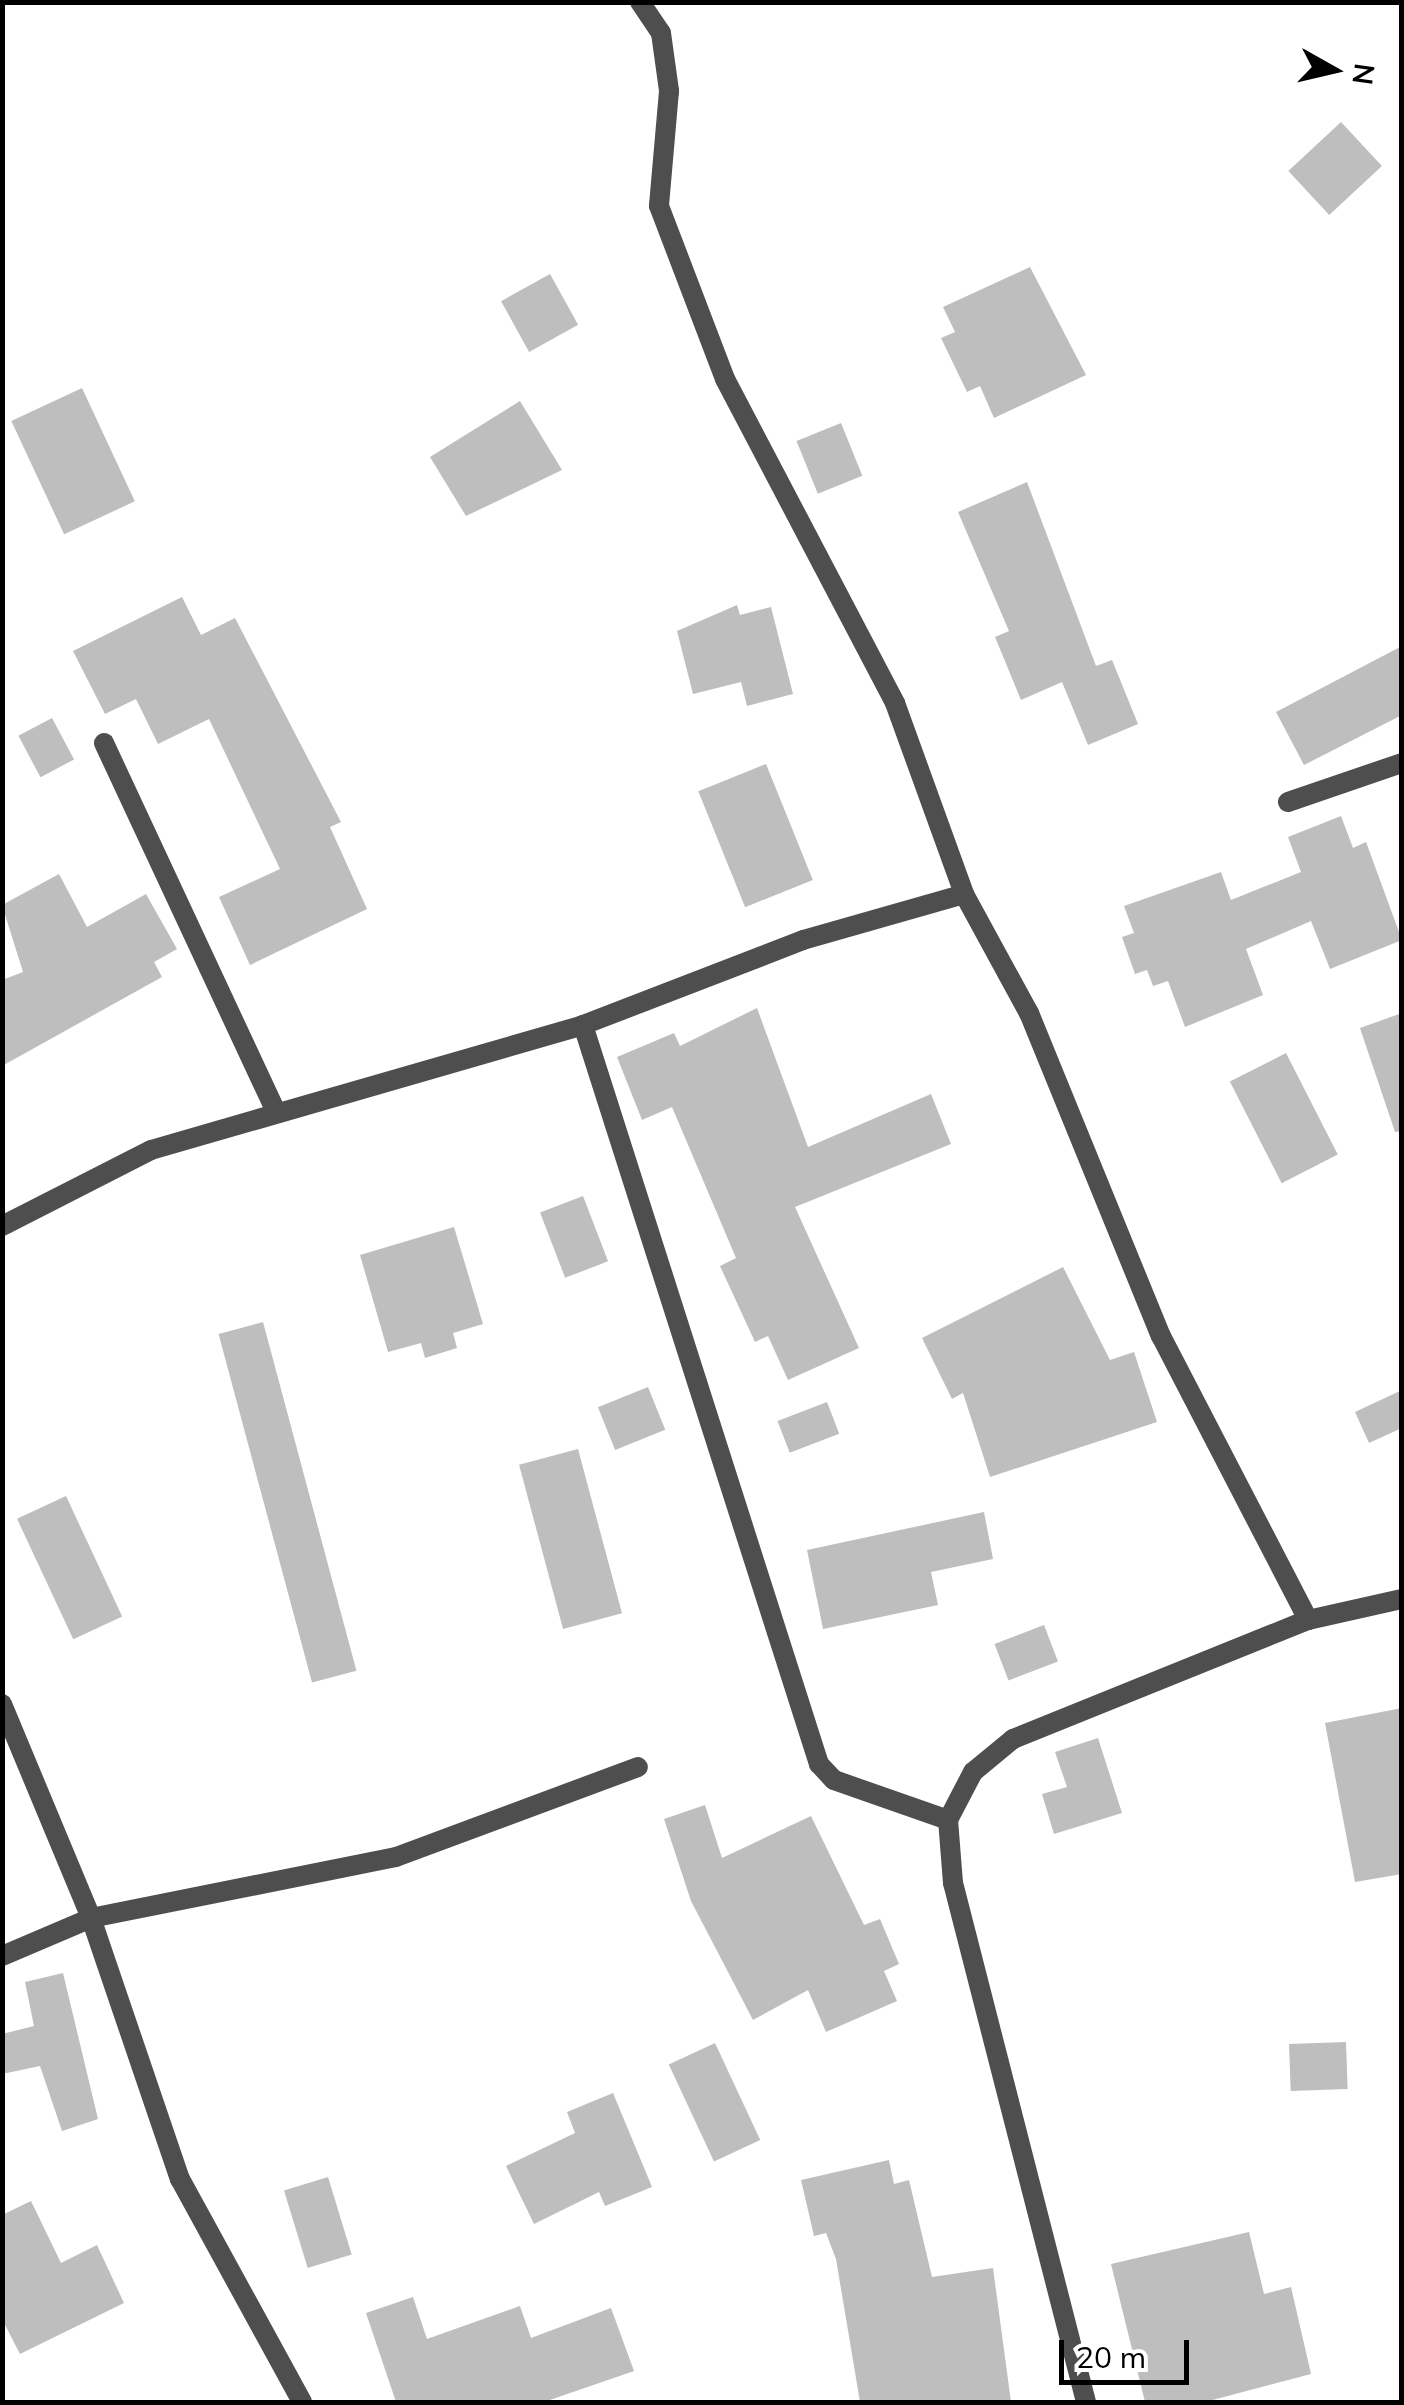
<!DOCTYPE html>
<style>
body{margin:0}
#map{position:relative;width:1404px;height:2405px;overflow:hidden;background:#fff;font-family:Mulish,sans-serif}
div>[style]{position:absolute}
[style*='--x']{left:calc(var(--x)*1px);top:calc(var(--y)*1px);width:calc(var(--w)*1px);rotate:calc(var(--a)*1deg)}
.building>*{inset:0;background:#bebebe;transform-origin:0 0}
.minor>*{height:20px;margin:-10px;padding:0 10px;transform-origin:10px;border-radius:10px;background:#4e4e4e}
span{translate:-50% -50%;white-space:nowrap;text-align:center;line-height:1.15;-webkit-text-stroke:10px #fff;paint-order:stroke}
.frame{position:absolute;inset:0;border:5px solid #000;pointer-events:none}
.north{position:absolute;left:1284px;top:20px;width:100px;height:100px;-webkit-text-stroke:8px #fff;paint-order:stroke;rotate:98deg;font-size:28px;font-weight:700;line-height:40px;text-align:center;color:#000}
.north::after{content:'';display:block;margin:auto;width:35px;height:45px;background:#000;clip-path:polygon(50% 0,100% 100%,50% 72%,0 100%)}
.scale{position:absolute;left:1059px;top:2340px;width:130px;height:45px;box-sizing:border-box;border:5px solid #000;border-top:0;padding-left:12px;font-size:30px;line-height:35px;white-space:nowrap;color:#000;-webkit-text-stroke:8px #fff;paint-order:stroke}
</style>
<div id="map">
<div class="building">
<i style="left:1341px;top:122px;width:60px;height:72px;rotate:47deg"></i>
<i style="clip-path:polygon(1030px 267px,1086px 375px,994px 418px,980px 386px,967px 392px,941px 338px,955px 332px,943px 307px)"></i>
<i style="left:550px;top:274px;width:58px;height:56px;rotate:61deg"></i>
<i style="left:82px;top:388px;width:125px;height:78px;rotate:65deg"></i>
<i style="clip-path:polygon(520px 401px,562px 470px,466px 516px,430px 457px)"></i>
<i style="left:841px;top:423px;width:57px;height:48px;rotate:68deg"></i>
<i style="clip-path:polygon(1027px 482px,1096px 666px,1112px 660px,1138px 724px,1088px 745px,1062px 682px,1021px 700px,995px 637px,1009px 631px,958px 512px)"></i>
<i style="clip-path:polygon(182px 597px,201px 635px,235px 618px,341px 822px,330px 827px,367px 909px,250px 965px,219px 897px,280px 869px,209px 719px,158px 744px,136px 699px,105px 714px,73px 651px)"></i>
<i style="clip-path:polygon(737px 605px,740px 615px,771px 607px,793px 694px,747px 706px,741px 682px,693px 694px,677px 631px)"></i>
<i style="clip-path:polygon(1402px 646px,1402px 715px,1304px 765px,1276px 712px)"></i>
<i style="left:52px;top:718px;width:47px;height:38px;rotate:62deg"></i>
<i style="left:766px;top:764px;width:125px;height:73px;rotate:68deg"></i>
<i style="clip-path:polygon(1341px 816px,1353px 848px,1366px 842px,1402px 940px,1330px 969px,1311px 921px,1246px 949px,1263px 995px,1185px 1027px,1168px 981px,1153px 986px,1147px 970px,1135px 974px,1122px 937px,1134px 933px,1124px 906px,1221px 872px,1231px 900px,1301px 872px,1288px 837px)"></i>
<i style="clip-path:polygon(59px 874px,87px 927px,146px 894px,177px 949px,154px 962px,162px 977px,2px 1066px,2px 980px,23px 972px,2px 905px)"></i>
<i style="clip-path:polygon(757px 1008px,808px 1147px,931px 1094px,951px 1144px,795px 1207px,859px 1348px,788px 1380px,768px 1336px,755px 1342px,720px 1266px,736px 1258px,672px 1107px,642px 1120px,617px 1057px,674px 1033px,680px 1046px)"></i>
<i style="clip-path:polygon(1402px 1013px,1402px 1131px,1395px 1132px,1360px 1028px)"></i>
<i style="left:1286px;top:1053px;width:114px;height:63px;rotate:63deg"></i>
<i style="left:583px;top:1196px;width:70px;height:46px;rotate:69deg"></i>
<i style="clip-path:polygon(454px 1227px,483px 1324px,453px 1333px,457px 1348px,425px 1358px,421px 1343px,388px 1352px,360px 1255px)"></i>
<i style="clip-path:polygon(1063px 1267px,1110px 1360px,1134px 1352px,1157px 1422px,990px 1477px,963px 1393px,952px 1399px,922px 1338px)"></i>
<i style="left:263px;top:1322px;width:361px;height:46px;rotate:75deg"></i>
<i style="left:648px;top:1387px;width:46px;height:54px;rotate:68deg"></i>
<i style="clip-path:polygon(1402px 1390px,1402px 1428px,1369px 1443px,1355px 1412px)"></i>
<i style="left:827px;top:1402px;width:34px;height:53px;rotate:69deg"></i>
<i style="left:578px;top:1449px;width:170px;height:61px;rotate:75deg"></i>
<i style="left:66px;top:1496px;width:133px;height:54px;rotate:65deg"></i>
<i style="clip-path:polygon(984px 1512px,993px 1559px,931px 1572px,938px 1605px,823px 1629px,807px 1550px)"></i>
<i style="left:1044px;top:1625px;width:39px;height:53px;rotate:69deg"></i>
<i style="clip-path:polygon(1402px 1708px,1402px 1874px,1355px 1882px,1325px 1723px)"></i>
<i style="clip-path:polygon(1098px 1738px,1122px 1813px,1054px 1834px,1042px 1794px,1067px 1787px,1055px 1752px)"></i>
<i style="clip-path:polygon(705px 1805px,722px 1858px,811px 1816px,864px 1925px,880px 1919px,899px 1964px,884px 1971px,897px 2001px,826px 2032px,808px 1990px,753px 2020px,691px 1901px,664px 1819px)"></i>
<i style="clip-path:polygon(63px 1973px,98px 2119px,62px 2131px,40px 2066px,2px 2074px,2px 2034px,34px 2026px,25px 1982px)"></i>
<i style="left:1346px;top:2042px;width:47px;height:57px;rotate:88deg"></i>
<i style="left:715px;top:2043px;width:107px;height:51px;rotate:65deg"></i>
<i style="clip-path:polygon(613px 2093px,652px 2187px,605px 2206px,599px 2192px,534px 2224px,506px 2166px,575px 2133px,567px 2112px)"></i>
<i style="clip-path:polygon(889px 2160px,894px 2184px,909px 2180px,932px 2277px,993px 2268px,1011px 2402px,860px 2402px,836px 2259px,826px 2233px,814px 2236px,801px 2180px)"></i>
<i style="left:328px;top:2177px;width:81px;height:46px;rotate:73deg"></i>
<i style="clip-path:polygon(31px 2201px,61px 2263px,97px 2245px,124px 2303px,20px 2354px,2px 2319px,2px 2215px)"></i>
<i style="clip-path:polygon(1249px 2232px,1264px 2294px,1291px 2287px,1311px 2374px,1205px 2402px,1145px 2402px,1111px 2264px)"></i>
<i style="clip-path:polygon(413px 2297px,427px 2339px,520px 2306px,531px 2338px,611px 2308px,634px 2371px,544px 2402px,396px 2402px,366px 2313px)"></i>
</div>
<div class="minor">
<i style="--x:640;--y:2;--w:37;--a:56"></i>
<i style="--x:661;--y:33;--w:59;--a:82.1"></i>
<i style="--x:669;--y:91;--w:115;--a:95"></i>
<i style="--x:659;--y:206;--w:185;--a:69.1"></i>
<i style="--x:725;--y:379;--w:366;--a:62.3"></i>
<i style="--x:895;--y:703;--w:203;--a:70.1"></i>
<i style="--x:964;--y:894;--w:136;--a:61.4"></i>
<i style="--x:1029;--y:1013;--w:349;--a:67.8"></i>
<i style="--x:1161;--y:1336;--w:320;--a:62.6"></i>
<i style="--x:104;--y:743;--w:405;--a:65"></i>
<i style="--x:1288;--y:802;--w:120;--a:-18.9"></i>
<i style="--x:583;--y:1025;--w:776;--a:72.29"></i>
<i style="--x:819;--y:1764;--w:22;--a:47"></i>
<i style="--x:834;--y:1780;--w:121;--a:19.3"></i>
<i style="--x:2;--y:1226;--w:167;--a:-27"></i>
<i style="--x:151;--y:1150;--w:450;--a:-16.1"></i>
<i style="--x:583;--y:1025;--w:236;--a:-21.1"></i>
<i style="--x:803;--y:940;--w:167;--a:-15.9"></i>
<i style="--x:2;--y:1704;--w:232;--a:67.4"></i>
<i style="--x:91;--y:1918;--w:276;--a:71.2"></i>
<i style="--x:180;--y:2179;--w:254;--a:61.3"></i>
<i style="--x:2;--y:1956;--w:97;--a:-23.1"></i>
<i style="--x:91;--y:1918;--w:311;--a:-11.3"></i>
<i style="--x:396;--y:1857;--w:258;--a:-20.4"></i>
<i style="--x:1086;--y:2402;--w:536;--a:-104.37"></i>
<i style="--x:953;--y:1883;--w:63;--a:-94.5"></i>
<i style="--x:948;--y:1820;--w:54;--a:-62.5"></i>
<i style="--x:973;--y:1772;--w:52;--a:-39.5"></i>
<i style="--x:1013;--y:1739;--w:318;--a:-22"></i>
<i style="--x:1308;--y:1620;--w:96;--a:-12.6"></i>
</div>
<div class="frame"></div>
<div class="north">N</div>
<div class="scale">20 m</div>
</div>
